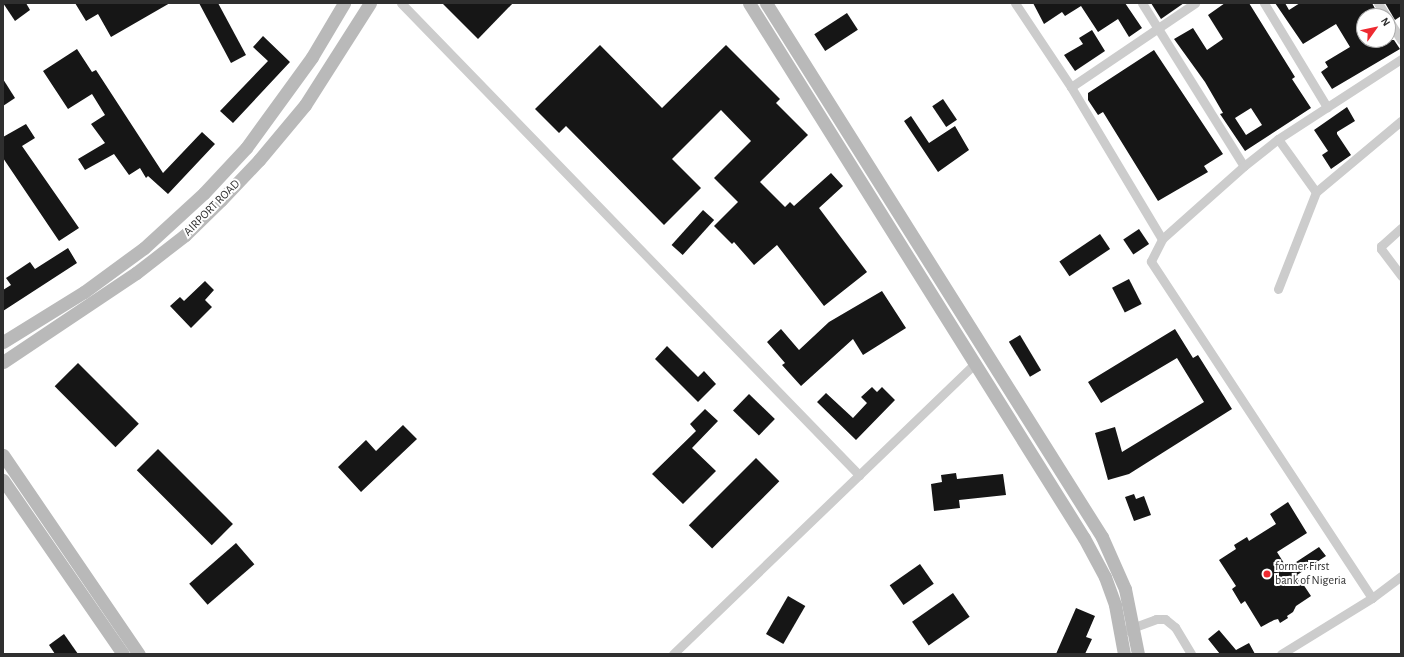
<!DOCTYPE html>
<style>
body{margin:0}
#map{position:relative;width:1404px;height:657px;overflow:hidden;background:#fff;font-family:"Alegreya Sans",sans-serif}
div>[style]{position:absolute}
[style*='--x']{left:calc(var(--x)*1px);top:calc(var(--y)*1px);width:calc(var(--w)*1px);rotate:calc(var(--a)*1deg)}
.building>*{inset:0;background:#161616;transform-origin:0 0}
.street>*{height:9px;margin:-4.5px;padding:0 4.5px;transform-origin:4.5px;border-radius:4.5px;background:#ccc}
.secondary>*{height:13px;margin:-6.5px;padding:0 6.5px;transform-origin:6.5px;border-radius:6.5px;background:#b9b9b9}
.dots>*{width:11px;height:11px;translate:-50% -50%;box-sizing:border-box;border:2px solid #fff;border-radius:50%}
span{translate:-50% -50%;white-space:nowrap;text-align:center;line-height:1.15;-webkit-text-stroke:4px #fff;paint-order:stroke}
.street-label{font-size:12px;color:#2f2f2f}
.poi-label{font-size:12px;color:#2f2f2f}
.left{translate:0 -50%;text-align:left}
.frame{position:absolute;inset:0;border:4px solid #2f2f2f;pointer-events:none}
.north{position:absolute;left:1356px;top:8px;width:40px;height:40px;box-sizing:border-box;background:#fff;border:1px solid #acacac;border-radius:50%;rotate:57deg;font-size:11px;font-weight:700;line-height:16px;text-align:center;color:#2f2f2f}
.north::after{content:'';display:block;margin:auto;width:14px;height:18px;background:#ee2a31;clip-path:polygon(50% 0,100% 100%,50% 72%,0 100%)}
</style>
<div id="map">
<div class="building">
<i style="clip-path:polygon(3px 3px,26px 3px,30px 10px,15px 21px)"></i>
<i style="clip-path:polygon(75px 3px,170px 3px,111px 37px,98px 14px,86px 21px)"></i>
<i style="clip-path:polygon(199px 3px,218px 3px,246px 55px,231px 63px)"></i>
<i style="clip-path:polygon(442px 3px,513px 3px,478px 39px)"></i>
<i style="clip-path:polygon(1033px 3px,1125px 3px,1142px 28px,1129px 37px,1118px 19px,1098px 32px,1081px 6px,1065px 16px,1062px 12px,1044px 24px)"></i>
<i style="clip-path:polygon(1151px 3px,1184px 3px,1161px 19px)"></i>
<i style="clip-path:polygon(evenodd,1225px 3px,1249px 3px,1295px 77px,1292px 79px,1311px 108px,1245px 151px,1220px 114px,1223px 113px,1205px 82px,1174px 39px,1193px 28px,1207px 50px,1223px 39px,1208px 15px,1225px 3px,1251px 108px,1262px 125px,1246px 135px,1235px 118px,1251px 108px)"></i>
<i style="clip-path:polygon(1275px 3px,1285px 3px,1289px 10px,1300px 3px,1372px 3px,1379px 16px,1364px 16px,1364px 40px,1394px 40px,1400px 49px,1332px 89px,1321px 72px,1328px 67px,1325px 62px,1350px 47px,1336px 24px,1303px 44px)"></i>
<i style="clip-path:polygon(1385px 3px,1401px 3px,1401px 16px,1395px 20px)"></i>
<i style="left:847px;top:13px;width:20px;height:39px;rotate:57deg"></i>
<i style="clip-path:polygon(1092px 30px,1105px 51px,1075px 71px,1064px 55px,1083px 44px,1079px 38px)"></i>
<i style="clip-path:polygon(263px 36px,290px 62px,233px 123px,220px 111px,268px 61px,253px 47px)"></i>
<i style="clip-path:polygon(600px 45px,662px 108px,726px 45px,780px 99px,776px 103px,808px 135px,760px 182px,785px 207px,790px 202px,794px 206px,831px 173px,843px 186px,819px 208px,867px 272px,824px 306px,777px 245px,754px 265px,734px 242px,732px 244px,714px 226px,738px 202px,714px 178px,751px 141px,721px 110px,672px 159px,701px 188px,664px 225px,566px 126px,559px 133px,535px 109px)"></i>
<i style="clip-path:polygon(77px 49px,92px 72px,96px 70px,163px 173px,202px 132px,215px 144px,168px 194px,148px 176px,146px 178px,140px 168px,129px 175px,114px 154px,85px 170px,78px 159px,105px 143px,91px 124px,105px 115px,92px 94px,68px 109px,43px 71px)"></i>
<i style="clip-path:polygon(1154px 50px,1223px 154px,1204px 166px,1208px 172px,1158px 201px,1103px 112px,1098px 115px,1088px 100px,1088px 93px)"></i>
<i style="clip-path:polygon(3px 79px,15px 98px,3px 106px)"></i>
<i style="left:943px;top:99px;width:25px;height:13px;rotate:56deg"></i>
<i style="clip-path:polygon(1347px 107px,1355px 121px,1337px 132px,1337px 134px,1351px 155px,1331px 169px,1322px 155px,1328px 151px,1314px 130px)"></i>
<i style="clip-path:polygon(911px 116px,929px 143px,955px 126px,969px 150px,938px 172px,904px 121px)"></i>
<i style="clip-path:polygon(26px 124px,35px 138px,22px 146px,79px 228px,59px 241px,3px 158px,3px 137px)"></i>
<i style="left:703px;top:210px;width:15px;height:47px;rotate:42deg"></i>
<i style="left:1139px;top:229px;width:18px;height:19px;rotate:56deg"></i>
<i style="left:1100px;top:234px;width:18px;height:49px;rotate:56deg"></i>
<i style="clip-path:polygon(68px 248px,77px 263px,3px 311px,3px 290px,11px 285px,6px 278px,30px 262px,35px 269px)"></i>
<i style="left:1129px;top:279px;width:28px;height:19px;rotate:63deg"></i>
<i style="clip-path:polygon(205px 281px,214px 290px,205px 300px,212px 307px,191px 328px,170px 306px,180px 297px,184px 301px)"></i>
<i style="clip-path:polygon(882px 291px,906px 328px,863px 355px,853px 339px,801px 386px,782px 365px,785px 363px,767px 342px,781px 329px,799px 350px,829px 322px)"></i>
<i style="clip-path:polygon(1175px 329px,1193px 358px,1198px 355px,1232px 409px,1129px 474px,1108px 480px,1095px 433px,1115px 427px,1122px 452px,1204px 402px,1177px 358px,1101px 403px,1088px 382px)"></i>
<i style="left:1020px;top:335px;width:41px;height:13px;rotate:59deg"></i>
<i style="clip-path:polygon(667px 346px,698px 377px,704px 371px,716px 384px,698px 402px,655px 359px)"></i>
<i style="left:78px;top:363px;width:86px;height:33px;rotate:45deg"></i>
<i style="clip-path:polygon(872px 387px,877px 392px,882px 387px,895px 400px,856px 440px,817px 402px,826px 393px,853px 418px,867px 403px,861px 397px)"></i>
<i style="left:749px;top:394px;width:36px;height:23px;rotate:44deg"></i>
<i style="clip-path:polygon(705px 409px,718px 421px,692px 448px,716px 471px,683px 504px,652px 474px,696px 431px,690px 424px)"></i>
<i style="clip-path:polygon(403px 425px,417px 439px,361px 492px,338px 467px,366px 440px,376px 451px)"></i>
<i style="left:158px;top:449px;width:106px;height:30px;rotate:45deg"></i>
<i style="left:756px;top:458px;width:33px;height:95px;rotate:45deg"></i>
<i style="clip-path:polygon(956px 473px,957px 479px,1003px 474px,1006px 495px,959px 500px,960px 508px,934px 511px,931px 484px,942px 482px,941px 475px)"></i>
<i style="clip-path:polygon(1134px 494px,1136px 499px,1144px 496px,1151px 515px,1134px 521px,1125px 497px)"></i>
<i style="clip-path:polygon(1288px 502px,1307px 533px,1277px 552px,1287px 568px,1319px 547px,1326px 556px,1297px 575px,1311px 596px,1296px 606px,1293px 612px,1287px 616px,1288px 618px,1280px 623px,1278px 619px,1274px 620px,1261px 627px,1245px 601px,1241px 604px,1232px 589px,1236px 586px,1219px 560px,1236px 549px,1234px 545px,1247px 537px,1249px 541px,1276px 524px,1270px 514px)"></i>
<i style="left:236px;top:543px;width:28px;height:62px;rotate:49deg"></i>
<i style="left:920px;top:564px;width:24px;height:37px;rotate:55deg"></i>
<i style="left:953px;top:593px;width:29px;height:50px;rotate:55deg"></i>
<i style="left:788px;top:596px;width:20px;height:44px;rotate:30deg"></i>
<i style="clip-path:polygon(1076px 608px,1095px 616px,1086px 637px,1092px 639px,1085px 654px,1056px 654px)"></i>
<i style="clip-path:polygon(1219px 630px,1236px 650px,1249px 643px,1255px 654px,1220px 654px,1208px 639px)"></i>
<i style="clip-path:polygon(64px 634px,78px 654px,55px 654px,49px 645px)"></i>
</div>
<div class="street">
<i style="--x:401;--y:3;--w:658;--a:45.86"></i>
<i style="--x:1015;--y:3;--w:101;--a:56.3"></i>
<i style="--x:1071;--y:87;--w:177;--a:59.1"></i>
<i style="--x:1142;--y:3;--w:192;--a:58"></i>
<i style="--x:1264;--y:3;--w:122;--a:58.8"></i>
<i style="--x:1378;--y:3;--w:15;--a:58"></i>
<i style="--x:1388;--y:19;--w:25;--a:58"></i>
<i style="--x:1071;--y:87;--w:150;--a:-34.1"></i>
<i style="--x:1278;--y:139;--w:65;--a:54.4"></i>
<i style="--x:1401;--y:228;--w:27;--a:138"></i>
<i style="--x:1381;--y:246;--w:3;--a:90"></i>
<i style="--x:1381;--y:249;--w:34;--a:53"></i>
<i style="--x:1278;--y:289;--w:104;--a:-68.6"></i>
<i style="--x:1316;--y:192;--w:111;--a:-39.9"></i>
<i style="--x:1372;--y:598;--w:403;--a:-123.3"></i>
<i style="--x:1151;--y:261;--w:25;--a:-63"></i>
<i style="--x:1162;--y:239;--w:110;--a:-41.7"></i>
<i style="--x:1244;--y:166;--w:43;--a:-38.5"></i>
<i style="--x:1278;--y:139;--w:147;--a:-33"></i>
<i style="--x:1121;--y:632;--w:37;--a:-20"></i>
<i style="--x:1156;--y:619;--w:9;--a:0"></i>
<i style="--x:1165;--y:619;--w:13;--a:39"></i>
<i style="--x:1175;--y:627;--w:31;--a:59"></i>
<i style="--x:673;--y:654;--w:419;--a:-43.9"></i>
<i style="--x:1281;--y:654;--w:107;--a:-31.6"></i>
<i style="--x:1372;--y:598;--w:36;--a:-37"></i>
</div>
<div class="secondary">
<i style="--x:749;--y:3;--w:631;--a:57.95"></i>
<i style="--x:1084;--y:538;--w:44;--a:61.7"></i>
<i style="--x:1105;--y:577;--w:30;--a:70"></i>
<i style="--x:1115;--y:605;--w:50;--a:79.6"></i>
<i style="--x:766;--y:3;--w:631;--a:57.82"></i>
<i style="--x:1102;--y:537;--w:57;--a:66.1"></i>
<i style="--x:1125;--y:589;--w:66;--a:78.7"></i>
<i style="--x:3;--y:342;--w:95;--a:-31.7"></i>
<i style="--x:84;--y:292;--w:74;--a:-36.3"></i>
<i style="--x:144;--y:248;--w:81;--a:-42.5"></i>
<i style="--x:204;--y:193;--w:62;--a:-47"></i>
<i style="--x:246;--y:148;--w:112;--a:-54"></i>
<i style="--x:312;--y:57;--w:63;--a:-59.3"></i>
<i style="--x:3;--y:362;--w:160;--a:-33.8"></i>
<i style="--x:136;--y:273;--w:62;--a:-37.8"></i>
<i style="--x:185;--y:235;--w:50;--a:-44.2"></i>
<i style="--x:221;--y:200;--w:55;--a:-46.5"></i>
<i style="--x:259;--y:160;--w:72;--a:-50.1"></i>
<i style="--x:305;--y:105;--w:121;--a:-57.5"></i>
<i style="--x:3;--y:455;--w:241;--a:55.7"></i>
<i style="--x:3;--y:480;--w:211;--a:55.4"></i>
</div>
<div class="dots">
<i style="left:1267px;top:574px;background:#ee2a31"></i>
</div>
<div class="street-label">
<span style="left:212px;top:208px;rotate:-45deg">AIRPORT ROAD</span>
</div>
<div class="poi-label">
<span class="left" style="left:1275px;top:574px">former First<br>bank of Nigeria</span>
</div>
<div class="frame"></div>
<div class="north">N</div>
</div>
